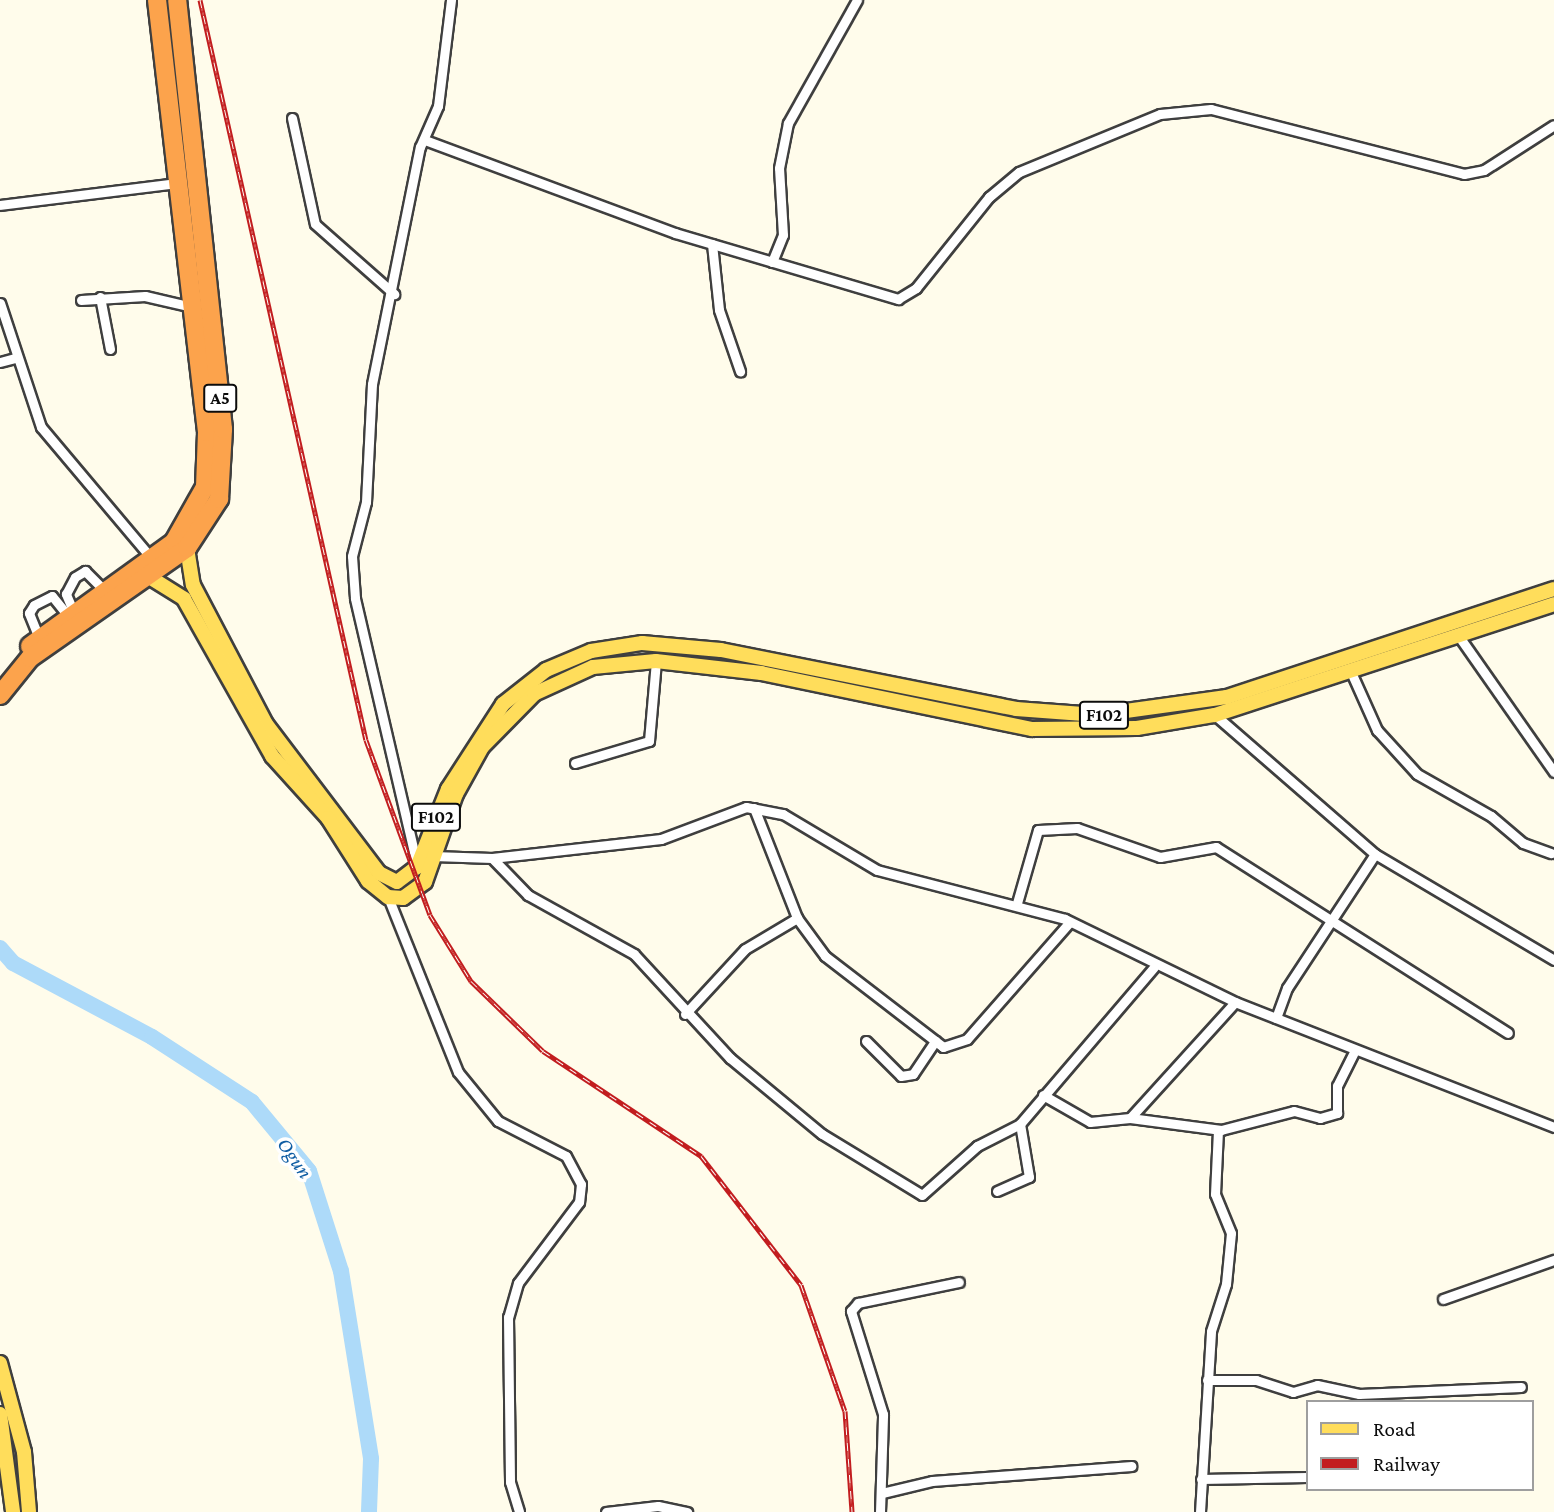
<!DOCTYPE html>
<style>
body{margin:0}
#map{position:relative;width:1554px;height:1512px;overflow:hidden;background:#fffceb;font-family:"Crimson Pro",serif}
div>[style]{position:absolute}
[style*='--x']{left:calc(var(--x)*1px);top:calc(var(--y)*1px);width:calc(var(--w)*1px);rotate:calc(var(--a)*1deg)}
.river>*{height:16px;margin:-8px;padding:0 8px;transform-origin:8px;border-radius:8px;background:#addaf9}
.roads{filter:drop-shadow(2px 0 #3f3f3f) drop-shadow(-2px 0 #3f3f3f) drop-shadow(0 2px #3f3f3f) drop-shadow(0 -2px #3f3f3f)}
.street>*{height:9px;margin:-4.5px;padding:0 4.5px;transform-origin:4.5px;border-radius:4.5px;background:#fff}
.primary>*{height:14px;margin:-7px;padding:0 7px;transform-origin:7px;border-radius:7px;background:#ffdd5b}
.highway>*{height:18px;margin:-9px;padding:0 9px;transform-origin:9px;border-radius:9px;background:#fca34c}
.rail>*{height:5px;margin-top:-2.5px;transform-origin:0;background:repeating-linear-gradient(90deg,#fff 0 8px,#c21d1f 0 16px);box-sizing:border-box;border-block:2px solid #c21d1f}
span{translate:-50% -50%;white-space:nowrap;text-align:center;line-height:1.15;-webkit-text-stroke:7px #fff;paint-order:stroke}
.shield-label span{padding:2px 5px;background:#fff;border:2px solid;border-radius:5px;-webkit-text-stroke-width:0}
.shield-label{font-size:18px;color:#0c0c0c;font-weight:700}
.water-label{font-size:21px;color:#0f5da3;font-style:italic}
.legend{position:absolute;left:1306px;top:1400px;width:228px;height:91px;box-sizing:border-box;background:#fff;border:2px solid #9e9e9e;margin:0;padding:9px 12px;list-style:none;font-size:21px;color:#0c0c0c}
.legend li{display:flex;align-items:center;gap:14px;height:35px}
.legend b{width:35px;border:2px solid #9e9e9e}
</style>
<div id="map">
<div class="river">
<i style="--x:0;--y:948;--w:20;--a:49"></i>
<i style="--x:13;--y:963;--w:157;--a:28"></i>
<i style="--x:152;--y:1037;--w:119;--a:33"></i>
<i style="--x:252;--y:1102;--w:89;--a:50.4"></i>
<i style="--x:309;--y:1171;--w:105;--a:72.3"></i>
<i style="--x:341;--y:1271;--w:190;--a:80.9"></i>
<i style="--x:371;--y:1459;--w:53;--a:92.2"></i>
</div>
<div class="roads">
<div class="street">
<i style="--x:292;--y:118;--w:108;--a:77.8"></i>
<i style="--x:315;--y:224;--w:106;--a:41.5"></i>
<i style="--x:425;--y:140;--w:267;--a:20.4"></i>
<i style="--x:675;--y:233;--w:233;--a:16.5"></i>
<i style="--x:898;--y:299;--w:21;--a:-31"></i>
<i style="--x:916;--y:288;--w:117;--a:-51.3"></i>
<i style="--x:989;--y:197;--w:39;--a:-40"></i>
<i style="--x:1019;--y:172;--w:152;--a:-22.4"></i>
<i style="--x:1160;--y:114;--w:51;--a:-5.6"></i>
<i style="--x:1211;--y:109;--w:261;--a:14.4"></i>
<i style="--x:1464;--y:174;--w:20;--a:-11"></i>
<i style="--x:1484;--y:170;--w:83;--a:-32.7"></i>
<i style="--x:0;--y:205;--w:178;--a:-7.1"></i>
<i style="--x:712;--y:244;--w:66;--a:83.9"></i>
<i style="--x:719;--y:310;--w:65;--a:71"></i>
<i style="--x:772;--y:262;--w:29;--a:-68"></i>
<i style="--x:783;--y:235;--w:67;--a:-93.4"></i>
<i style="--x:779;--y:168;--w:46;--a:-78.7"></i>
<i style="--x:788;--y:123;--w:141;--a:-60.7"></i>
<i style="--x:100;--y:297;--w:53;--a:79.1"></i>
<i style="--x:81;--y:300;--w:64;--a:-3.6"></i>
<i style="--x:145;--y:296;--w:48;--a:13.2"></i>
<i style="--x:0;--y:303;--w:131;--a:71.7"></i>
<i style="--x:41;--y:427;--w:172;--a:49.9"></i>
<i style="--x:0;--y:362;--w:16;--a:-15"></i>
<i style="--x:74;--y:613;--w:21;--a:-113"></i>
<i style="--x:66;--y:594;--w:19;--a:-62"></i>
<i style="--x:75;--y:577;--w:12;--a:-31"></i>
<i style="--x:85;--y:571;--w:30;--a:45"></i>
<i style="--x:1458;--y:635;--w:167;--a:55"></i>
<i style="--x:39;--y:638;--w:27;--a:-112"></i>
<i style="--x:29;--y:613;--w:9;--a:-58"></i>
<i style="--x:34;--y:605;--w:20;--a:-27"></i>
<i style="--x:52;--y:596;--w:26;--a:51"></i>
<i style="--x:1351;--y:672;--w:64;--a:65.9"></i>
<i style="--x:1377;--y:730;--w:59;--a:47.7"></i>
<i style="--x:1417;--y:774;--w:85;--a:29.6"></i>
<i style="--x:1491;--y:816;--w:42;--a:40.2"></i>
<i style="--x:1523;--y:843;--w:30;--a:20"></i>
<i style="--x:1215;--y:715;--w:212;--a:41"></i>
<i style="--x:1375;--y:854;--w:208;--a:30.6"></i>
<i style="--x:575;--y:763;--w:77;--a:-16.6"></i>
<i style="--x:649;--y:741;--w:80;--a:-85"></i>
<i style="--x:754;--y:808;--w:118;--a:68.6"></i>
<i style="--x:797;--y:918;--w:47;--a:53.6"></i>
<i style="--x:825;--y:956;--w:149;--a:37.6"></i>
<i style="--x:943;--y:1047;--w:25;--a:-18"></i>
<i style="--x:967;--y:1039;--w:154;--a:-48.7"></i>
<i style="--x:433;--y:856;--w:59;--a:1.9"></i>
<i style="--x:492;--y:858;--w:170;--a:-6.4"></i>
<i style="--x:661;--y:839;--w:91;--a:-20.6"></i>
<i style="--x:746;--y:807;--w:38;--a:11"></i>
<i style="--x:783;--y:814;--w:109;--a:30.8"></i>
<i style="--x:877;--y:870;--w:194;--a:14.6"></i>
<i style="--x:1065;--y:919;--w:189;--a:26"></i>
<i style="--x:1235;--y:1002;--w:343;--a:21.4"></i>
<i style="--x:492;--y:858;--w:52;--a:45.8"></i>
<i style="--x:528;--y:895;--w:121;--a:29.1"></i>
<i style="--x:634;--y:954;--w:142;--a:47.3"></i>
<i style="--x:730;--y:1058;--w:119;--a:39.6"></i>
<i style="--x:822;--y:1134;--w:117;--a:31.4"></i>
<i style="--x:922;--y:1195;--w:74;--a:-41.7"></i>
<i style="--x:977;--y:1146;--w:48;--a:-27.1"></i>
<i style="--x:1020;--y:1124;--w:206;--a:-49.5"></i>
<i style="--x:417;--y:865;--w:274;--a:-103.1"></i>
<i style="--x:355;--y:598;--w:42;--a:-94.1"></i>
<i style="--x:352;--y:556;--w:56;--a:-75.5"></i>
<i style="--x:366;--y:502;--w:118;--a:-87.1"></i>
<i style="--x:372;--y:384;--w:242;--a:-78.6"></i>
<i style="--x:420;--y:147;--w:45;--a:-66.3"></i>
<i style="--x:438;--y:106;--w:107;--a:-83"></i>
<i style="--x:388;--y:897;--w:188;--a:68.2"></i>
<i style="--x:458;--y:1072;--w:63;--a:50.8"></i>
<i style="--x:498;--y:1121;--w:76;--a:27.2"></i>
<i style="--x:566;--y:1156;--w:32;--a:62"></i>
<i style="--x:581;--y:1184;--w:18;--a:96"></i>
<i style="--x:579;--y:1202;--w:101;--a:127"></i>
<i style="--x:518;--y:1283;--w:35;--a:106"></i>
<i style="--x:508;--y:1317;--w:165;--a:89.3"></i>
<i style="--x:510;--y:1482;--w:31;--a:73"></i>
<i style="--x:1017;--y:903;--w:76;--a:-74"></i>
<i style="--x:1038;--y:830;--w:39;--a:-3"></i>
<i style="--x:1077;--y:828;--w:88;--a:19.3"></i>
<i style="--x:1160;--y:857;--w:57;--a:-10.1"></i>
<i style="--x:1216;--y:847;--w:346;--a:32.5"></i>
<i style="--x:685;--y:1014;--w:88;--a:-47.3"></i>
<i style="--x:745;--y:949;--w:61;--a:-30.8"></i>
<i style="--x:1276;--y:1018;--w:32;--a:-70"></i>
<i style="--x:1287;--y:988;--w:160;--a:-56.7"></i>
<i style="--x:866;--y:1041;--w:49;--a:45"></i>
<i style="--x:901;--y:1076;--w:12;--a:-9"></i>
<i style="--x:913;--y:1074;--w:40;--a:-56"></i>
<i style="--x:1043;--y:1095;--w:54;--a:29.9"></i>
<i style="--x:1090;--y:1122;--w:40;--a:-5.7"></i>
<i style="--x:1130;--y:1118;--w:92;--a:7.5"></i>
<i style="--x:1221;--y:1130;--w:75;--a:-14.6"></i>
<i style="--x:1294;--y:1111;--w:27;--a:15"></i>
<i style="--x:1320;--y:1118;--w:18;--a:-16"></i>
<i style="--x:1337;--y:1113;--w:27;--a:-90"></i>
<i style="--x:1337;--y:1086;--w:40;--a:-63.4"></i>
<i style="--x:1130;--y:1118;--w:156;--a:-47.8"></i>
<i style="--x:997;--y:1191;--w:35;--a:-24"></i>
<i style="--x:1029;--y:1177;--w:54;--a:-99.6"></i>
<i style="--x:1443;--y:1299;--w:118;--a:-19.4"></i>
<i style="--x:1207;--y:1380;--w:49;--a:0"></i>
<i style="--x:1256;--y:1380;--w:39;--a:18"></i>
<i style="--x:1293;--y:1392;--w:25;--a:-16"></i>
<i style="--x:1317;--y:1385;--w:43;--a:12.1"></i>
<i style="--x:1359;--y:1394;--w:162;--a:-2.5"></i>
<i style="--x:1201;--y:1479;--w:106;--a:-1.1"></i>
<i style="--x:882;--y:1493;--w:51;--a:-13.5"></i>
<i style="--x:932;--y:1481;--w:200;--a:-4.3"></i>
<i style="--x:606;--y:1512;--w:52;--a:-6.6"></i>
<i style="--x:658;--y:1506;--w:30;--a:12"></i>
<i style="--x:880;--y:1512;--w:98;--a:-88.2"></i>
<i style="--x:883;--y:1414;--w:108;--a:-107.3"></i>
<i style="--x:851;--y:1311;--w:11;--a:-49"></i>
<i style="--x:858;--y:1303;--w:103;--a:-11.7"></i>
<i style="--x:1200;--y:1512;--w:181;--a:-86.5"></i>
<i style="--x:1211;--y:1331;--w:49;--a:-72.3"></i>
<i style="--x:1226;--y:1284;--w:51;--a:-84.4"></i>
<i style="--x:1231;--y:1233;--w:42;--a:-112.3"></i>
<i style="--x:1215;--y:1194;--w:64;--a:-87.3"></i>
</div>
<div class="primary">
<i style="--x:187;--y:548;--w:37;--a:81"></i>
<i style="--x:193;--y:585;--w:157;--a:62.3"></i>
<i style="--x:266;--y:724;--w:187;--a:52.8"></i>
<i style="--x:379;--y:873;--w:20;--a:27"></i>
<i style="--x:397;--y:882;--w:25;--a:-37"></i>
<i style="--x:417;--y:867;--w:84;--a:-68.3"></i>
<i style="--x:448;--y:789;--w:101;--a:-57.1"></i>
<i style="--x:503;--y:704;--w:55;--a:-38.3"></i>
<i style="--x:546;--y:670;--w:49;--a:-22.9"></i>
<i style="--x:591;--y:651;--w:52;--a:-8.9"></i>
<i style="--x:642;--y:643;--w:79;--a:5.1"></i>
<i style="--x:721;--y:650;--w:301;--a:11.3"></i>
<i style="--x:1016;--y:709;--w:81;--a:4.2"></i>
<i style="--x:1097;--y:715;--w:131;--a:-7.9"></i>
<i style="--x:1227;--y:697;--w:344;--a:-18.3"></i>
<i style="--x:151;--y:578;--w:39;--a:32"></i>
<i style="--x:184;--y:599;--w:180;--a:60.7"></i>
<i style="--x:272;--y:756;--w:84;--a:47.9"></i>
<i style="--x:328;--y:818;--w:75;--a:57.6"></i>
<i style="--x:368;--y:881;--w:26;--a:39"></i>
<i style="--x:388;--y:897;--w:15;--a:4"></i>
<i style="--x:403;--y:898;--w:27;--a:-36"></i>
<i style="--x:425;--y:882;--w:93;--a:-70.6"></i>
<i style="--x:456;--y:794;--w:54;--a:-61"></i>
<i style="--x:482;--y:747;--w:74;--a:-45.5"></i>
<i style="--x:534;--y:694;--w:65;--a:-24.6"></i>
<i style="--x:593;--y:667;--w:63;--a:-5.4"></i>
<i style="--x:656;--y:661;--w:106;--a:6.5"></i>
<i style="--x:761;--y:673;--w:277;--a:11.7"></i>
<i style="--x:1032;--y:729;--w:105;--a:-0.5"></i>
<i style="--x:1137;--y:728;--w:79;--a:-9.5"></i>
<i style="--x:1215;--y:715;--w:357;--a:-18.1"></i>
<i style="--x:0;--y:1363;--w:92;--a:74.9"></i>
<i style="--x:24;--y:1452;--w:60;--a:85.2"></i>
<i style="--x:0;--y:1414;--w:99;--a:82.4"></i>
</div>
<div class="highway">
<i style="--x:30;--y:646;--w:178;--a:-35.8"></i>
<i style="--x:174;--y:542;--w:63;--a:-60.6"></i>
<i style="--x:205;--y:487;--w:55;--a:-87.9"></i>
<i style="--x:207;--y:432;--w:435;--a:-96.6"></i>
<i style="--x:0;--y:695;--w:48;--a:-51"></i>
<i style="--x:30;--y:658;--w:192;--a:-35"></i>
<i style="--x:187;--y:548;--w:59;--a:-56.9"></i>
<i style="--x:219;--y:499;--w:70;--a:-86.7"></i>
<i style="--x:223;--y:429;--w:431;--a:-96.1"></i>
</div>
</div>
<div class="rail">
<i style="--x:200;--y:0;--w:758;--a:77.36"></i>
<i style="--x:366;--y:740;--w:186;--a:69.9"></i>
<i style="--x:430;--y:915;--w:78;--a:58.2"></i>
<i style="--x:471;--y:981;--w:100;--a:44.2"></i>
<i style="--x:543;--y:1051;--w:190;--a:33.6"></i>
<i style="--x:701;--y:1156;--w:163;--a:52.2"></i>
<i style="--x:801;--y:1285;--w:133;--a:70.8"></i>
<i style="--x:845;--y:1411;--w:101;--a:86"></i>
</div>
<div class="shield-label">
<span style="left:220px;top:398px">A5</span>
<span style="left:1104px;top:715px">F102</span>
<span style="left:436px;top:817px">F102</span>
</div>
<div class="water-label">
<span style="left:295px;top:1158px;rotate:55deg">Ogun</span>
</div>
<ul class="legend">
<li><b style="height:9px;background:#ffdd5b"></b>Road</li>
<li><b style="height:9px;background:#c21d1f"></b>Railway</li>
</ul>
</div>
